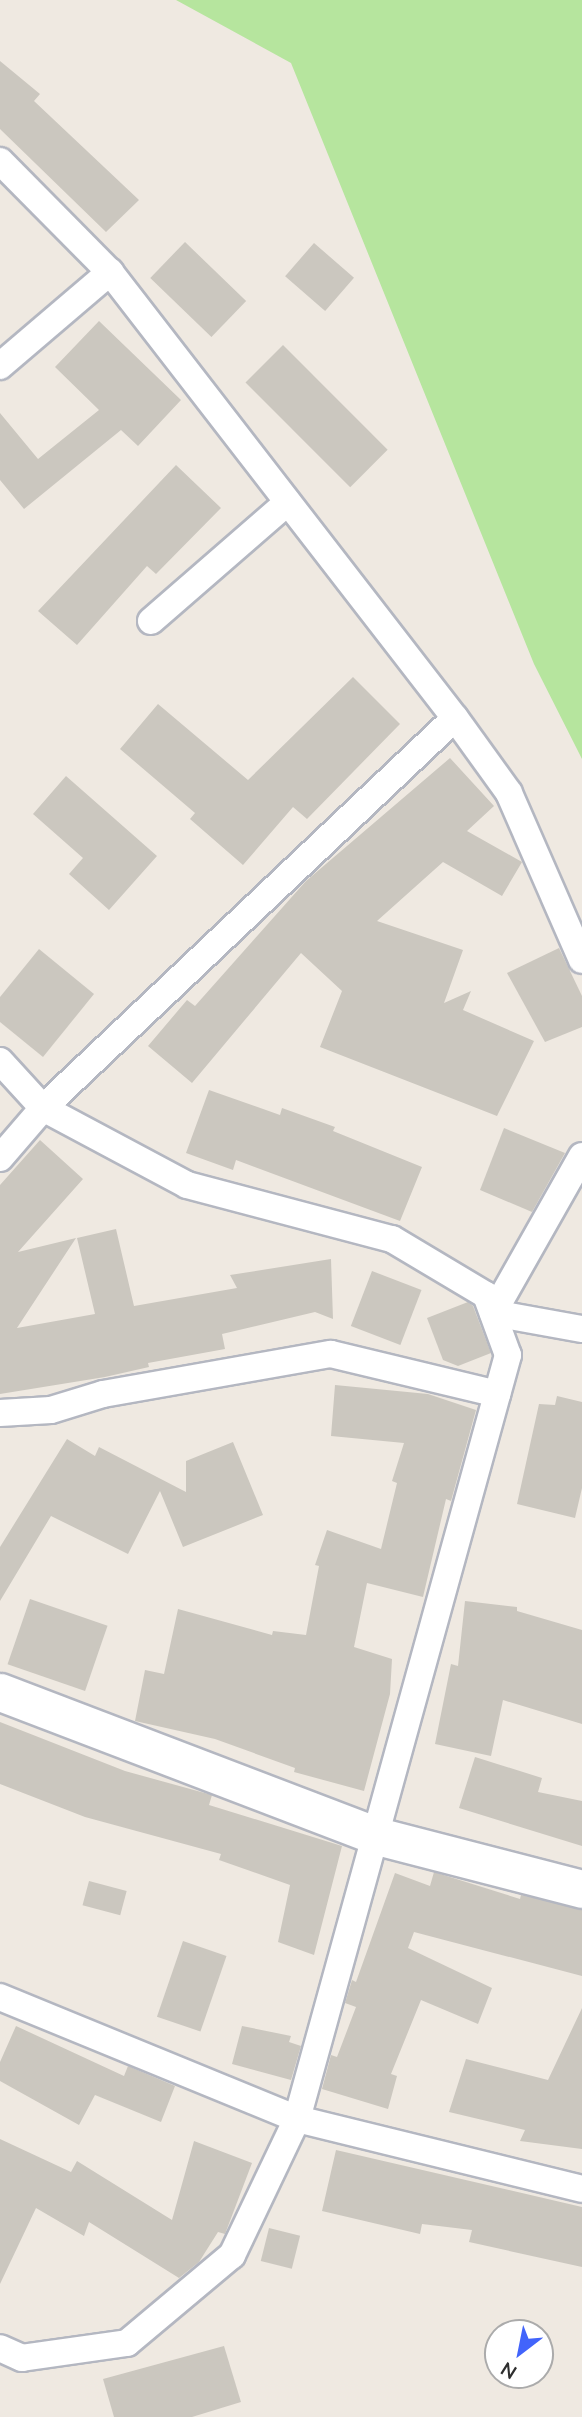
<!DOCTYPE html>
<style>
body{margin:0}
#map{position:relative;width:582px;height:2417px;overflow:hidden;background:#efe9e1;font-family:"Nunito Sans",sans-serif}
div>[style]{position:absolute}
[style*='--x']{left:calc(var(--x)*1px);top:calc(var(--y)*1px);width:calc(var(--w)*1px);rotate:calc(var(--a)*1deg)}
.green>*{inset:0;background:#b6e59e}
.building>*{inset:0;background:#cbc7bf;transform-origin:0 0}
.roads{filter:drop-shadow(2px 0 #b4b7c1) drop-shadow(-2px 0 #b4b7c1) drop-shadow(0 2px #b4b7c1) drop-shadow(0 -2px #b4b7c1)}
.minor>*{height:26px;margin:-13px;padding:0 13px;transform-origin:13px;border-radius:13px;background:#fff}
.secondary>*{height:37px;margin:-18.5px;padding:0 18.5px;transform-origin:18.5px;border-radius:18.5px;background:#fff}
span{translate:-50% -50%;white-space:nowrap;text-align:center;line-height:1.15;-webkit-text-stroke:6px #fff;paint-order:stroke}
.north{position:absolute;left:484px;top:2319px;width:70px;height:70px;box-sizing:border-box;background:#fff;border:2px solid #ababab;border-radius:50%;rotate:212deg;font-size:19px;font-weight:700;line-height:28px;text-align:center;color:#2e2e2e}
.north::after{content:'';display:block;margin:auto;width:24px;height:32px;background:#4264fb;clip-path:polygon(50% 0,100% 100%,50% 72%,0 100%)}
</style>
<div id="map">
<div class="green">
<i style="clip-path:polygon(176px 0,582px 0,582px 759px,534px 664px,291px 63px)"></i>
</div>
<div class="building">
<i style="clip-path:polygon(0 61px,40px 94px,34px 101px,139px 200px,106px 232px,0 129px)"></i>
<i style="left:185px;top:242px;width:85px;height:50px;rotate:44deg"></i>
<i style="left:314px;top:243px;width:53px;height:44px;rotate:41deg"></i>
<i style="clip-path:polygon(99px 321px,181px 400px,138px 446px,121px 430px,24px 509px,0 480px,0 413px,38px 459px,99px 410px,55px 367px)"></i>
<i style="left:283px;top:345px;width:148px;height:53px;rotate:45deg"></i>
<i style="clip-path:polygon(176px 465px,221px 508px,156px 574px,147px 566px,77px 645px,38px 611px)"></i>
<i style="clip-path:polygon(353px 677px,400px 724px,307px 819px,293px 807px,243px 865px,190px 819px,195px 813px,120px 749px,158px 704px,248px 780px)"></i>
<i style="clip-path:polygon(450px 758px,494px 806px,467px 831px,522px 862px,502px 896px,443px 862px,377px 921px,463px 950px,444px 1003px,471px 991px,463px 1010px,534px 1041px,497px 1116px,320px 1047px,342px 991px,301px 953px,192px 1083px,148px 1046px,187px 1000px,195px 1006px,306px 881px)"></i>
<i style="clip-path:polygon(66px 776px,157px 856px,109px 910px,69px 874px,83px 858px,33px 814px)"></i>
<i style="clip-path:polygon(559px 948px,582px 996px,582px 1027px,545px 1042px,507px 973px)"></i>
<i style="clip-path:polygon(39px 949px,94px 994px,43px 1057px,0 1022px,0 997px)"></i>
<i style="clip-path:polygon(209px 1090px,280px 1115px,282px 1108px,335px 1127px,333px 1131px,422px 1167px,400px 1221px,236px 1160px,233px 1170px,186px 1153px)"></i>
<i style="clip-path:polygon(504px 1128px,565px 1153px,532px 1212px,480px 1190px)"></i>
<i style="clip-path:polygon(40px 1140px,83px 1179px,18px 1252px,76px 1238px,17px 1328px,95px 1314px,77px 1238px,116px 1229px,134px 1306px,237px 1288px,230px 1275px,331px 1259px,333px 1319px,315px 1312px,222px 1334px,225px 1349px,148px 1363px,149px 1367px,105px 1377px,0 1394px,0 1185px)"></i>
<i style="left:372px;top:1271px;width:53px;height:59px;rotate:21deg"></i>
<i style="clip-path:polygon(468px 1302px,473px 1306px,491px 1353px,458px 1366px,443px 1360px,427px 1318px)"></i>
<i style="clip-path:polygon(335px 1385px,428px 1394px,476px 1410px,451px 1501px,446px 1499px,423px 1597px,367px 1583px,354px 1647px,392px 1659px,390px 1694px,364px 1791px,294px 1772px,295px 1768px,215px 1739px,135px 1721px,145px 1670px,164px 1674px,178px 1609px,272px 1635px,273px 1631px,306px 1635px,319px 1566px,315px 1565px,327px 1530px,381px 1549px,397px 1483px,392px 1481px,404px 1443px,331px 1436px)"></i>
<i style="clip-path:polygon(557px 1396px,582px 1402px,582px 1488px,575px 1518px,517px 1504px,539px 1404px,555px 1405px)"></i>
<i style="clip-path:polygon(67px 1439px,95px 1456px,99px 1447px,186px 1492px,186px 1461px,233px 1442px,263px 1515px,183px 1547px,160px 1491px,128px 1554px,51px 1516px,0 1601px,0 1547px)"></i>
<i style="left:30px;top:1599px;width:82px;height:69px;rotate:19deg"></i>
<i style="clip-path:polygon(465px 1601px,517px 1607px,517px 1611px,582px 1630px,582px 1724px,503px 1700px,491px 1756px,435px 1744px,451px 1664px,458px 1666px)"></i>
<i style="clip-path:polygon(0 1722px,125px 1771px,212px 1795px,209px 1805px,342px 1846px,314px 1955px,278px 1942px,290px 1885px,219px 1860px,221px 1854px,85px 1817px,0 1784px)"></i>
<i style="clip-path:polygon(475px 1757px,542px 1778px,538px 1792px,582px 1801px,582px 1846px,459px 1808px)"></i>
<i style="clip-path:polygon(434px 1872px,520px 1899px,521px 1895px,582px 1909px,582px 1976px,414px 1932px,408px 1948px,492px 1988px,478px 2024px,421px 2000px,391px 2074px,397px 2076px,388px 2109px,322px 2089px,331px 2055px,337px 2057px,356px 2007px,345px 2003px,352px 1980px,356px 1982px,395px 1873px,430px 1886px)"></i>
<i style="left:89px;top:1881px;width:39px;height:25px;rotate:15deg"></i>
<i style="left:183px;top:1941px;width:46px;height:80px;rotate:19deg"></i>
<i style="clip-path:polygon(582px 2008px,582px 2149px,520px 2141px,525px 2130px,449px 2112px,466px 2059px,548px 2080px)"></i>
<i style="clip-path:polygon(16px 2026px,124px 2076px,128px 2066px,175px 2086px,161px 2122px,95px 2095px,79px 2125px,0 2081px,0 2062px)"></i>
<i style="clip-path:polygon(242px 2026px,291px 2036px,289px 2042px,301px 2046px,291px 2080px,232px 2064px)"></i>
<i style="clip-path:polygon(0 2139px,71px 2172px,77px 2161px,172px 2220px,194px 2141px,252px 2163px,225px 2234px,218px 2232px,199px 2262px,179px 2278px,89px 2222px,84px 2236px,36px 2208px,0 2284px)"></i>
<i style="clip-path:polygon(336px 2150px,582px 2207px,582px 2267px,469px 2242px,472px 2230px,422px 2224px,420px 2234px,322px 2211px)"></i>
<i style="left:269px;top:2228px;width:32px;height:34px;rotate:14deg"></i>
<i style="clip-path:polygon(224px 2346px,241px 2402px,192px 2417px,114px 2417px,103px 2379px)"></i>
</div>
<div class="roads">
<div class="minor">
<i style="--x:0;--y:161;--w:156;--a:45.3"></i>
<i style="--x:110;--y:272;--w:564;--a:52.28"></i>
<i style="--x:455;--y:718;--w:92;--a:54.2"></i>
<i style="--x:509;--y:793;--w:182;--a:66.4"></i>
<i style="--x:0;--y:366;--w:145;--a:-40.5"></i>
<i style="--x:151;--y:621;--w:181;--a:-41"></i>
<i style="--x:0;--y:1061;--w:64;--a:47.5"></i>
<i style="--x:43;--y:1108;--w:163;--a:28.1"></i>
<i style="--x:187;--y:1185;--w:212;--a:14.8"></i>
<i style="--x:392;--y:1239;--w:109;--a:30.8"></i>
<i style="--x:486;--y:1295;--w:64;--a:69.9"></i>
<i style="--x:508;--y:1355;--w:793;--a:105.44"></i>
<i style="--x:297;--y:2119;--w:151;--a:115.5"></i>
<i style="--x:232;--y:2255;--w:137;--a:140"></i>
<i style="--x:127;--y:2343;--w:106;--a:171.9"></i>
<i style="--x:22;--y:2358;--w:24;--a:-156"></i>
<i style="--x:582;--y:1156;--w:180;--a:119.5"></i>
<i style="--x:493;--y:1313;--w:90;--a:10.2"></i>
<i style="--x:0;--y:1158;--w:66;--a:-49.3"></i>
<i style="--x:43;--y:1108;--w:567;--a:-43.43"></i>
<i style="--x:0;--y:1413;--w:51;--a:-3.4"></i>
<i style="--x:51;--y:1410;--w:54;--a:-17.1"></i>
<i style="--x:103;--y:1394;--w:231;--a:-10"></i>
<i style="--x:331;--y:1354;--w:171;--a:13.5"></i>
<i style="--x:0;--y:1997;--w:321;--a:22.3"></i>
<i style="--x:297;--y:2119;--w:293;--a:13.8"></i>
</div>
<div class="secondary">
<i style="--x:0;--y:1692;--w:404;--a:20.9"></i>
<i style="--x:377;--y:1836;--w:212;--a:14.5"></i>
</div>
</div>
<div class="north">N</div>
</div>
